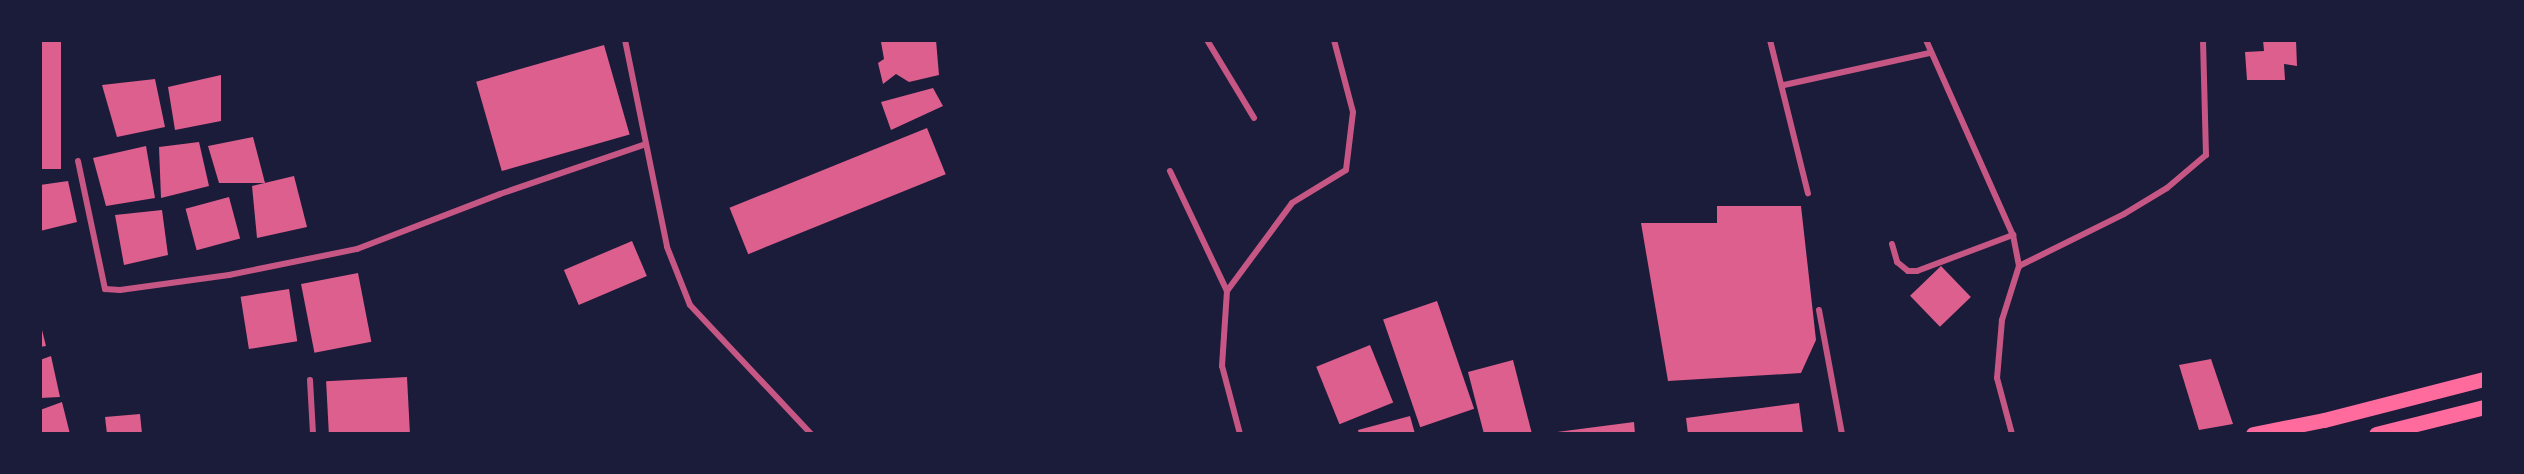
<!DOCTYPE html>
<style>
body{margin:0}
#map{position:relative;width:2524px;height:474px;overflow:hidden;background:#1b1b3a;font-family:Merriweather,serif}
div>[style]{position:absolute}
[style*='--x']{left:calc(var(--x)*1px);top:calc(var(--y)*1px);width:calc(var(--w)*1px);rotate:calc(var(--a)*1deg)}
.building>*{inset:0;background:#dd5f8e;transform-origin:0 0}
.minor>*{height:6px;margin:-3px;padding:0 3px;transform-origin:3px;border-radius:3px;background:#c65784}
.primary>*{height:15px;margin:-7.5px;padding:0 7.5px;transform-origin:7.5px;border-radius:7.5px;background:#ff6b9d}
span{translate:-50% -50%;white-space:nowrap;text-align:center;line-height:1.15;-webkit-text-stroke:5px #1b1b3a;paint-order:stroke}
.frame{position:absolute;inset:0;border:42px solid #1b1b3a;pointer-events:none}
</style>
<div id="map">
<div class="building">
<i style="left:40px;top:40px;width:21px;height:129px"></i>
<i style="clip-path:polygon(936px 40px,939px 75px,909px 82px,896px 74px,883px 84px,878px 63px,884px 59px,881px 42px)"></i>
<i style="clip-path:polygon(2263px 40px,2296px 40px,2297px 66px,2284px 64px,2285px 80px,2247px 80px,2245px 52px,2264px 51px)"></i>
<i style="left:604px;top:45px;width:93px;height:133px;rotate:74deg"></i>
<i style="clip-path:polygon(221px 75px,221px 121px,175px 130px,168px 87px)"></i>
<i style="clip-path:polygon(155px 79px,165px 127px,117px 137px,102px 85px)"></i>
<i style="clip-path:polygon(933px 88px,943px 106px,891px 130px,881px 102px)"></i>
<i style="left:927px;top:128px;width:50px;height:213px;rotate:68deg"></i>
<i style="clip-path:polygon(253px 137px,265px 183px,219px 183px,208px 146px)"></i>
<i style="clip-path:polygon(199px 142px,209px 186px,161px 198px,159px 147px)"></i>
<i style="clip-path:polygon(146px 146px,155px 198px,106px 206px,93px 158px)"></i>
<i style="clip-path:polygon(294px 176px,307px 227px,257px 238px,252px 186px)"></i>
<i style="clip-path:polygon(68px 181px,77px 222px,40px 231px,40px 185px)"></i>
<i style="left:229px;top:197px;width:43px;height:45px;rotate:75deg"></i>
<i style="clip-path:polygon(1717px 206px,1801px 206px,1816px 340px,1801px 373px,1668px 381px,1641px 223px,1717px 223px)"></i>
<i style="clip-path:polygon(162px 210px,168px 255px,124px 265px,115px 215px)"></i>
<i style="left:632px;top:241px;width:38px;height:74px;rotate:67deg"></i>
<i style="left:1941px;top:266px;width:43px;height:43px;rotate:46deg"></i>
<i style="left:358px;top:273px;width:70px;height:58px;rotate:79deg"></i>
<i style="left:289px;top:289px;width:53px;height:49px;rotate:81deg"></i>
<i style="left:1437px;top:301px;width:114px;height:57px;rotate:71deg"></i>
<i style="clip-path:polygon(40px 322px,46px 346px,40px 347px)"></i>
<i style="left:1370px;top:345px;width:62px;height:58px;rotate:68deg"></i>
<i style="clip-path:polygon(51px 356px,60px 397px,40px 398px,40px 360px)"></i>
<i style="clip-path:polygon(2211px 359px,2233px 424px,2199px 430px,2179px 365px)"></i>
<i style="clip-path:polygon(1513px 360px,1532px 434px,1484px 434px,1468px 372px)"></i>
<i style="left:407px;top:377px;width:57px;height:81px;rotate:87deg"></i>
<i style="clip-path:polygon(62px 402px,70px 434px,40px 434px,40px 410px)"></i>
<i style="clip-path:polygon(1799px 403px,1803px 434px,1688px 434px,1686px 418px)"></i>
<i style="clip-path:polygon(140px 414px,142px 434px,107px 434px,105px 417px)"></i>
<i style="clip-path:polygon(1410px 416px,1415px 434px,1359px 434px,1358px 430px)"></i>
<i style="clip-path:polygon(1634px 422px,1635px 434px,1557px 434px,1557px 432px)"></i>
</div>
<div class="minor">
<i style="--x:625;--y:40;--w:211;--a:78.5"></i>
<i style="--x:667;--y:247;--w:62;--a:68.4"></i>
<i style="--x:690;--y:305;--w:177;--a:46.8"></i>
<i style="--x:1207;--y:40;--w:91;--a:58.9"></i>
<i style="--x:1770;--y:40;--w:158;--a:76.1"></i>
<i style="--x:1926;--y:40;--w:214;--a:66"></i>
<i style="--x:2013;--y:235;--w:32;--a:79"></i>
<i style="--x:2019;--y:266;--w:57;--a:107.5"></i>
<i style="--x:2002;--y:320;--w:58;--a:94.9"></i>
<i style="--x:1997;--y:378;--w:58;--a:75"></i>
<i style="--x:1784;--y:85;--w:149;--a:-12.4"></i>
<i style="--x:78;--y:161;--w:131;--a:78.1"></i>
<i style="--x:105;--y:289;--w:15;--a:4"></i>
<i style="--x:120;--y:290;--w:110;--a:-7.8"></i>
<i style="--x:229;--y:275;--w:131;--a:-11.5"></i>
<i style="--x:357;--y:249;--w:153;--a:-21"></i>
<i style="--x:500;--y:194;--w:154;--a:-18.9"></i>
<i style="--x:1170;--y:171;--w:133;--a:64.6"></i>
<i style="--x:1892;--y:244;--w:19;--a:74"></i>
<i style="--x:1897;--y:262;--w:14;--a:39"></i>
<i style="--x:1908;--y:271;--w:9;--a:0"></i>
<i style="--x:1917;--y:271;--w:103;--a:-20.6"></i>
<i style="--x:2019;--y:266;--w:117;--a:-26.3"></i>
<i style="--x:2124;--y:214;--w:50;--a:-31.2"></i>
<i style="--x:2167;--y:188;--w:51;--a:-40.2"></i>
<i style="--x:2206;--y:155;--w:115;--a:-91.5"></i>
<i style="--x:1819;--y:310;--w:126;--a:79.5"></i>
<i style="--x:310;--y:380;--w:54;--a:86.8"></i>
<i style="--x:1240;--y:434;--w:70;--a:-104.8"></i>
<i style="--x:1222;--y:366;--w:75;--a:-86.2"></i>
<i style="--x:1227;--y:291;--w:109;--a:-53.5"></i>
<i style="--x:1292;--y:203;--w:63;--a:-31.4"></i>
<i style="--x:1346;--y:170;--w:58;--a:-83.1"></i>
<i style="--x:1353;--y:112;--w:74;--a:-104.8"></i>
</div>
<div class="primary">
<i style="--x:2253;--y:434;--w:72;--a:-11.2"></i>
<i style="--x:2324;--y:420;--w:165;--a:-14.4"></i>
<i style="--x:2376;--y:434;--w:111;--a:-14"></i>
</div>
<div class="frame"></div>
</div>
